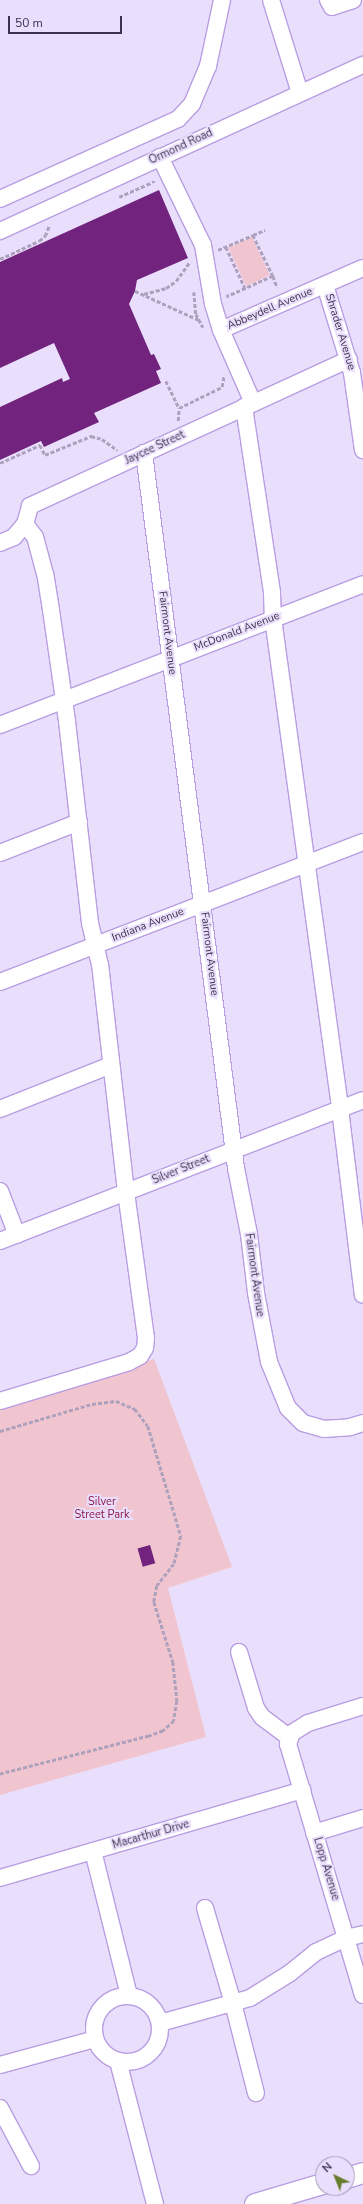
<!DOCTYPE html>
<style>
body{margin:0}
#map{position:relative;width:363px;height:2204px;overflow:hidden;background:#e9defb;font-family:"Nunito Sans",sans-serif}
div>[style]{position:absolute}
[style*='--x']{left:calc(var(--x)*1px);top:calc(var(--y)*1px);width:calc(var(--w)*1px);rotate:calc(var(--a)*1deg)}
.green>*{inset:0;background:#f1c5cf;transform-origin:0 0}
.building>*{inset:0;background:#72237d;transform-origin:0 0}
.path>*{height:2.5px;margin-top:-1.25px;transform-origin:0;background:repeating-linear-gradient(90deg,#ada1be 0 4px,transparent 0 6px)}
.roads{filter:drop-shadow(1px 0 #b99de2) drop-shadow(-1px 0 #b99de2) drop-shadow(0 1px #b99de2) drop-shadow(0 -1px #b99de2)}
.minor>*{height:16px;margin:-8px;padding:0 8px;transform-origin:8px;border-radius:8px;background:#fff}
.minor>.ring{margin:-8px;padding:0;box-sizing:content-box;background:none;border:16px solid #fff;border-radius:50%}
.major>*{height:20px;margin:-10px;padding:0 10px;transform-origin:10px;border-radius:10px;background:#fff}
span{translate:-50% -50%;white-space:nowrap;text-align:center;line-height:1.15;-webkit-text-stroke:4px #e9defb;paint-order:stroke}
.street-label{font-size:11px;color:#3d314e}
.park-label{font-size:11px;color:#8c1c49}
.north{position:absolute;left:315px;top:2156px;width:40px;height:40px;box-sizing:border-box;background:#e9defb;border:1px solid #a499b6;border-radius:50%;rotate:317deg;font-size:11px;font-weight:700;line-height:16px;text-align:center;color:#3d314e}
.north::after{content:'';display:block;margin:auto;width:14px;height:18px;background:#687c2d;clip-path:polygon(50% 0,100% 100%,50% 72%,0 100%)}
.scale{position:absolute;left:8px;top:16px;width:114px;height:18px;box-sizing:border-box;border:2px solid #3d314e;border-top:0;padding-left:5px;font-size:12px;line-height:14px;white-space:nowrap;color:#3d314e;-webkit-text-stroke:3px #e9defb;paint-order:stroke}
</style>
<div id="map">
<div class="green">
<i style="left:252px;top:237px;width:42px;height:26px;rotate:65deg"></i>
<i style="clip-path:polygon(154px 1359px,232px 1567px,168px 1588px,206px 1737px,0 1795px,0 1407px)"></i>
</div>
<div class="building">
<i style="clip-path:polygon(159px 190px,188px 258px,137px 280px,135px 291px,129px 304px,151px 355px,154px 354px,161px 369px,156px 371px,161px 383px,94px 413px,99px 422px,44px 447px,41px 441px,0 460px,0 407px,62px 378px,63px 382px,70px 379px,54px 343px,0 368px,0 262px)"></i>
<i style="left:150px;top:1545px;width:19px;height:13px;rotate:74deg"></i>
</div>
<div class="path">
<i style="--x:119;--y:197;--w:36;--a:-24"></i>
<i style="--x:152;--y:182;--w:3;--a:0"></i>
<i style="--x:253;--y:235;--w:13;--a:-23"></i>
<i style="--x:226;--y:247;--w:45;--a:65.1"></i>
<i style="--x:218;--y:250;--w:38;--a:-23"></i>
<i style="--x:253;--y:235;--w:46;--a:64"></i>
<i style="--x:273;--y:276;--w:51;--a:155.9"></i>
<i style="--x:0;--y:259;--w:43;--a:-24.8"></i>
<i style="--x:39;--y:241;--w:8;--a:-40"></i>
<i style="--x:45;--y:236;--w:11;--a:-68"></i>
<i style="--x:273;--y:276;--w:12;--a:70"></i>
<i style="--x:135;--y:291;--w:70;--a:24.4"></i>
<i style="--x:194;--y:292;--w:22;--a:85"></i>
<i style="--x:196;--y:314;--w:15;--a:62"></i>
<i style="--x:144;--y:294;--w:23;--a:-15"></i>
<i style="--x:166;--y:288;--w:12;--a:-35"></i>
<i style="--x:176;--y:281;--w:24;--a:-54"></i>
<i style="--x:166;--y:381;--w:30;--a:64"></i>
<i style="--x:178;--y:421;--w:13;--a:-86"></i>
<i style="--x:179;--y:408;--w:48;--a:-26"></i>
<i style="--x:222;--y:387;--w:12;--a:-81"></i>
<i style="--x:0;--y:463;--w:44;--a:-24.2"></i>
<i style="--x:40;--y:445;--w:11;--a:63"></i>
<i style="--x:45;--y:455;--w:50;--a:-22.4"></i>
<i style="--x:91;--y:436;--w:11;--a:15"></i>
<i style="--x:102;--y:439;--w:19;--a:36"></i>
<i style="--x:0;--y:1431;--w:96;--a:-16.4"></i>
<i style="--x:92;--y:1404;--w:24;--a:-7"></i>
<i style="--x:116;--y:1401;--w:21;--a:23"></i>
<i style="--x:135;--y:1409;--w:21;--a:53"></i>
<i style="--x:148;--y:1426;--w:115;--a:73.3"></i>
<i style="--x:181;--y:1536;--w:29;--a:104"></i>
<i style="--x:174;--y:1564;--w:28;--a:128"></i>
<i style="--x:157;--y:1586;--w:16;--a:101"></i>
<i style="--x:154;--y:1602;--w:63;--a:72.4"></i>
<i style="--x:173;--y:1662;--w:39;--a:84"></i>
<i style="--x:177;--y:1701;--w:20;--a:99"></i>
<i style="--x:174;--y:1721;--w:15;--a:138"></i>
<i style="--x:163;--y:1731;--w:15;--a:160"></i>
<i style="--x:149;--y:1736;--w:154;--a:165.7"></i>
</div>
<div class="roads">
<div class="minor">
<i style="--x:271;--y:0;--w:97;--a:72.7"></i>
<i style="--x:328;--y:0;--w:8;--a:60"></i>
<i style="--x:332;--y:7;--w:22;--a:-18"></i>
<i style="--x:160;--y:157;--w:98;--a:64"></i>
<i style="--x:203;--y:245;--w:60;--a:80.4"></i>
<i style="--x:213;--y:304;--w:27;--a:73"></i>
<i style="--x:221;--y:330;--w:80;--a:66.3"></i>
<i style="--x:0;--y:199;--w:195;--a:-24.2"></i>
<i style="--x:178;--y:119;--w:21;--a:-47"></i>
<i style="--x:192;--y:104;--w:41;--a:-67.2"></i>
<i style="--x:208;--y:66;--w:67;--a:-78"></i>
<i style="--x:0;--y:231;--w:399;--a:-24.6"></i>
<i style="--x:325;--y:285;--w:92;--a:72.9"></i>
<i style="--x:352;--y:373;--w:78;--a:81.9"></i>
<i style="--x:221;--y:330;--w:155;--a:-23.6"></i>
<i style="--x:244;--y:407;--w:188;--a:81.4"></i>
<i style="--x:272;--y:593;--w:25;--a:88"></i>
<i style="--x:273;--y:618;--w:496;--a:82.2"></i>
<i style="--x:340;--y:1109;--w:187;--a:83"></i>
<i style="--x:144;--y:453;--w:721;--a:82.67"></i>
<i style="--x:236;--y:1168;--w:67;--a:78.9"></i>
<i style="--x:249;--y:1234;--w:59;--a:83.2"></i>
<i style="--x:256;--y:1293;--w:70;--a:79.3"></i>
<i style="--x:269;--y:1362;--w:50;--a:67.6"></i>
<i style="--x:288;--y:1408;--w:21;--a:45"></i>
<i style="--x:303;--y:1423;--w:22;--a:16"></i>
<i style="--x:324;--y:1429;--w:26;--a:-4"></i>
<i style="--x:350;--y:1427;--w:14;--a:-17"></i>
<i style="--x:0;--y:543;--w:15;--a:-23"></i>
<i style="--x:14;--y:537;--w:17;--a:-50"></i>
<i style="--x:25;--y:524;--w:19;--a:-74"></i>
<i style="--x:30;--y:506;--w:351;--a:-24.7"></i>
<i style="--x:0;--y:725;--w:389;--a:-21.2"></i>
<i style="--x:0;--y:853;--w:85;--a:-21.4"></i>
<i style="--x:0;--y:982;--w:389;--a:-21.1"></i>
<i style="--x:0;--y:1109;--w:119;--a:-21.6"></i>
<i style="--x:0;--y:1191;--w:47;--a:68.9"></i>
<i style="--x:0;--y:1241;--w:389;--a:-21.2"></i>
<i style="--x:0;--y:1401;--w:135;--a:-16.8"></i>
<i style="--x:129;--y:1362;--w:13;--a:-29"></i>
<i style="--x:140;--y:1356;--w:9;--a:-58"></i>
<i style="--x:145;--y:1348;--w:10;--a:-84"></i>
<i style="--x:146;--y:1338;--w:147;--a:-97.8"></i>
<i style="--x:126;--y:1192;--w:228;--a:-96.5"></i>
<i style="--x:100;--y:965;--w:43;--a:-103.4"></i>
<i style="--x:90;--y:923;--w:203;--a:-96.5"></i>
<i style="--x:67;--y:721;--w:112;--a:-98.2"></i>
<i style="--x:51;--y:610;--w:36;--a:-99"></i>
<i style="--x:45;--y:574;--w:38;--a:-105"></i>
<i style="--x:35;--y:537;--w:16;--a:-128"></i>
<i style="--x:239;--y:1652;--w:59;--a:73.1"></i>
<i style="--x:256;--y:1708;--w:11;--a:56"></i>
<i style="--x:262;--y:1717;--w:34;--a:37"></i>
<i style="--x:363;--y:1706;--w:58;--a:162.8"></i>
<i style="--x:308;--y:1723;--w:19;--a:148"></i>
<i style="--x:292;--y:1733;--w:12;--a:110"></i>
<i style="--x:288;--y:1744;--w:262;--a:73.4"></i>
<i style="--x:314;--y:1833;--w:51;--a:-17"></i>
<i style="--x:93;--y:1851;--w:148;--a:76"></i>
<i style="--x:0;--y:1878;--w:315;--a:-16.2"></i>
<i style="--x:205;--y:1908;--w:99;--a:73.6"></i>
<i style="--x:233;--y:2003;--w:93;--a:75.7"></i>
<i class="ring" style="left:94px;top:1996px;width:50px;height:50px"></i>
<i style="--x:160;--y:2023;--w:93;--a:-15.5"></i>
<i style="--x:250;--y:1998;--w:47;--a:-32"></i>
<i style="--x:290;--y:1973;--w:33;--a:-39"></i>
<i style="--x:316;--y:1952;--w:33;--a:-25"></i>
<i style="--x:346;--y:1938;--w:17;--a:-13"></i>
<i style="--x:118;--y:2061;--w:148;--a:75.5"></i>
<i style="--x:0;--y:2065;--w:98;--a:-15.3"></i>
<i style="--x:0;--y:2108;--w:66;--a:61.9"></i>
</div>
<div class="major">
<i style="--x:347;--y:2178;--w:17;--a:-17"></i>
<i style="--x:255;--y:2204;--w:71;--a:-16.4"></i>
</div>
</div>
<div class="street-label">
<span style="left:181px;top:147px;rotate:-25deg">Ormond Road</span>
<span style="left:270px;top:309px;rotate:-23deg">Abbeydell Avenue</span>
<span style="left:340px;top:332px;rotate:73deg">Shrader Avenue</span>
<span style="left:155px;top:448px;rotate:-25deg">Jaycee Street</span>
<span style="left:237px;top:632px;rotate:-21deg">McDonald Avenue</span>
<span style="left:167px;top:633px;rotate:83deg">Fairmont Avenue</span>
<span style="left:148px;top:925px;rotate:-21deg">Indiana Avenue</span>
<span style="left:209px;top:954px;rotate:83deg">Fairmont Avenue</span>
<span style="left:181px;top:1170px;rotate:-22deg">Silver Street</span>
<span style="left:254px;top:1275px;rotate:82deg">Fairmont Avenue</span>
<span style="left:151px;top:1835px;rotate:-16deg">Macarthur Drive</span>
<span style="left:326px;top:1869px;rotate:73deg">Lopp Avenue</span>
</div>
<div class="park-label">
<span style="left:102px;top:1509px">Silver<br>Street Park</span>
</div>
<div class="north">N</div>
<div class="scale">50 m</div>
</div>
